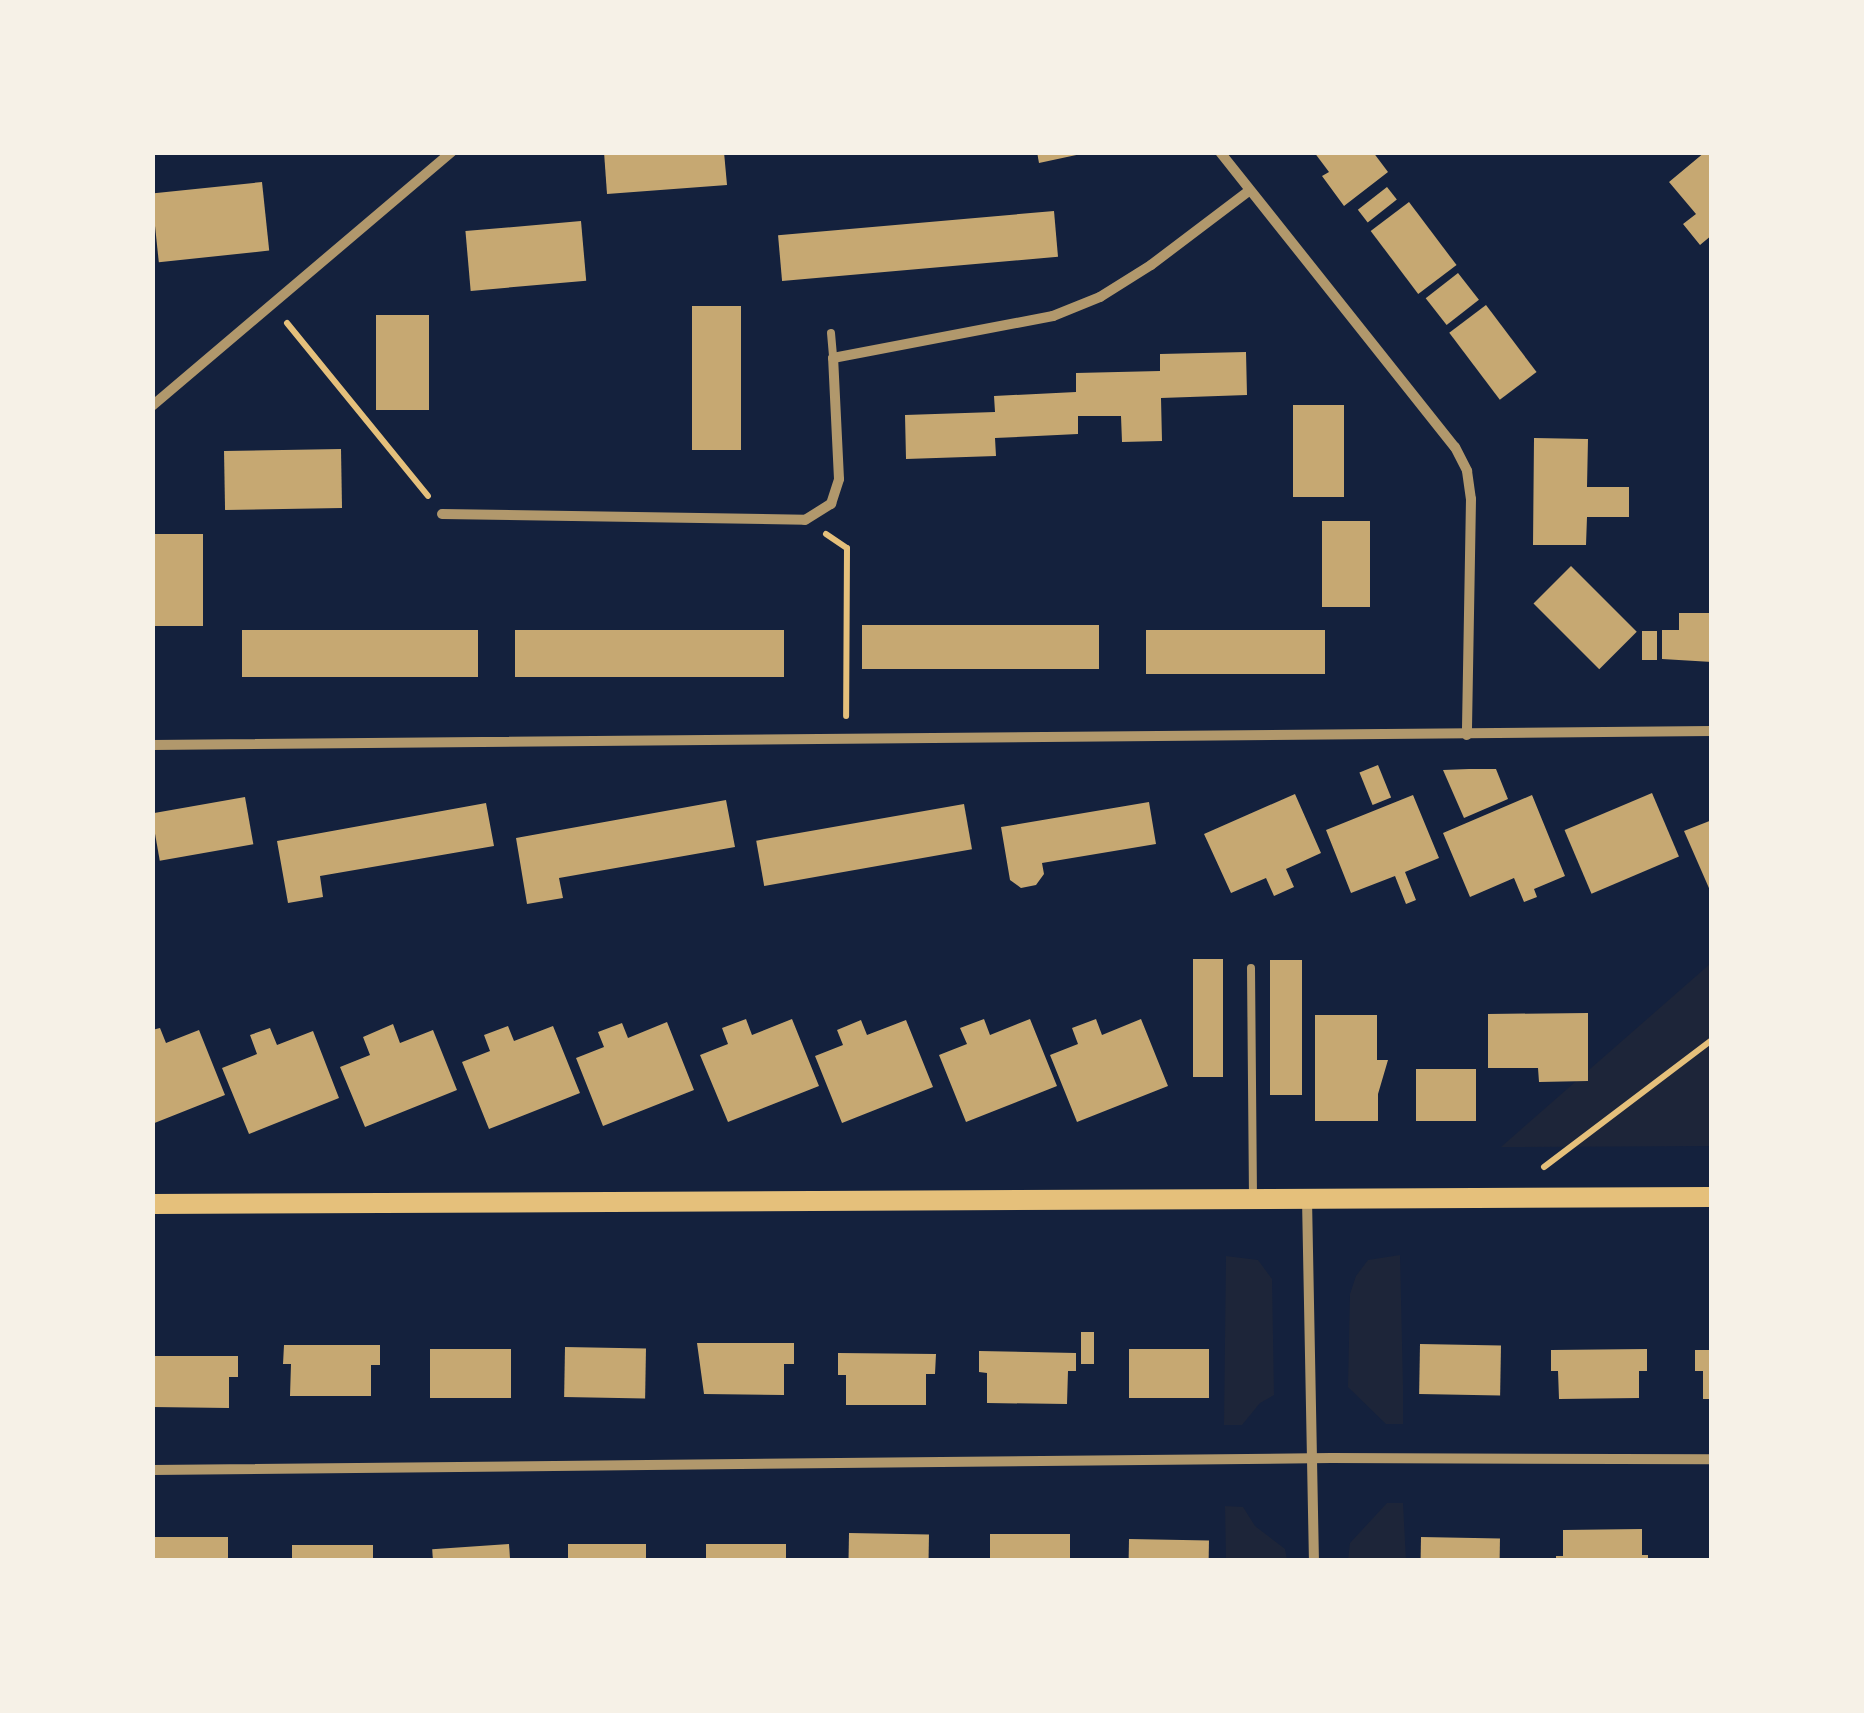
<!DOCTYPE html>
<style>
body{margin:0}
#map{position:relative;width:1864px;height:1713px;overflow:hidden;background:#14213d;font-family:"Public Sans",sans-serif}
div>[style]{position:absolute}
.green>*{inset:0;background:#1d2539}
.building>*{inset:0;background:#c6a872;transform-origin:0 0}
.path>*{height:6px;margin:-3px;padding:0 3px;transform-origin:3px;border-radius:3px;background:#e5c07b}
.service>*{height:8px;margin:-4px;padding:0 4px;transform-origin:4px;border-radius:4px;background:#b1986c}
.minor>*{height:10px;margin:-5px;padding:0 5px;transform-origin:5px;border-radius:5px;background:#b1986c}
.secondary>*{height:20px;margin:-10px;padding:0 10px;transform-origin:10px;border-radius:10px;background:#e5c07b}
span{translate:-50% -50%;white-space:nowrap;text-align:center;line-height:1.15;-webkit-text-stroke:10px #f6f1e7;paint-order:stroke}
.frame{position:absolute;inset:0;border:155px solid #f6f1e7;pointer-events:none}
</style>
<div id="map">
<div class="green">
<div style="clip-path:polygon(1711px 963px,1711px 1146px,1501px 1147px)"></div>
<div style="clip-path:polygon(1400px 1255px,1403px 1386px,1403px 1424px,1386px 1424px,1348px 1387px,1350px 1294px,1356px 1276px,1368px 1260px)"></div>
<div style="clip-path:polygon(1226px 1256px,1258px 1260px,1272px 1279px,1274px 1395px,1260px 1403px,1242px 1425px,1224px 1425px)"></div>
<div style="clip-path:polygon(1387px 1503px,1403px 1503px,1406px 1560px,1348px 1560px,1350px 1543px)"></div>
<div style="clip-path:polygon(1225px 1506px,1243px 1507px,1255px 1526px,1285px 1549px,1287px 1560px,1226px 1560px)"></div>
</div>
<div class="building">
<div style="clip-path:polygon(604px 152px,724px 152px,727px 185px,607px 194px)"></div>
<div style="clip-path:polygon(1037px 152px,1081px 152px,1081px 154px,1039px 163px)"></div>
<div style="clip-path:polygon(1314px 152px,1373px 152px,1388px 172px,1344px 206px,1322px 176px,1329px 172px)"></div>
<div style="clip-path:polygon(1705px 152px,1712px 152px,1712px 235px,1700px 245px,1683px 224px,1696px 214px,1669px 182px)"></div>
<div style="left:262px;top:182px;width:69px;height:111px;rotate:84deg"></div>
<div style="left:1387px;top:187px;width:16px;height:37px;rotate:52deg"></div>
<div style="left:1409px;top:202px;width:79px;height:48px;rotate:53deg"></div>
<div style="left:1054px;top:211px;width:46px;height:277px;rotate:85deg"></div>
<div style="left:581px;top:221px;width:60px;height:116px;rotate:85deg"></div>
<div style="left:1458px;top:273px;width:34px;height:41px;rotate:52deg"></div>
<div style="left:1486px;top:305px;width:84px;height:46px;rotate:53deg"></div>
<div style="left:692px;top:306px;width:49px;height:144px"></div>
<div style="left:376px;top:315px;width:53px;height:95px"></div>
<div style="clip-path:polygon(1246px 352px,1247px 395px,1161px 398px,1162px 441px,1122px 442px,1121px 416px,1078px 416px,1078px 434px,995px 438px,996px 456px,906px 459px,905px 415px,995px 412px,994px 396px,1076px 392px,1076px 373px,1160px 371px,1160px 354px)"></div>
<div style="left:1293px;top:405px;width:51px;height:92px"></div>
<div style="clip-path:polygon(1534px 438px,1588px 439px,1587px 487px,1629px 487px,1629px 517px,1587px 517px,1586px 545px,1533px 545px)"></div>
<div style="left:341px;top:449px;width:59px;height:117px;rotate:89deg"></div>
<div style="left:1322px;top:521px;width:48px;height:86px"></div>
<div style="left:152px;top:534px;width:51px;height:92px"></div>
<div style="left:1571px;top:566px;width:93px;height:53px;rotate:45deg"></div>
<div style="clip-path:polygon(1679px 613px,1712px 613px,1712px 662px,1662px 659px,1662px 630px,1679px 630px)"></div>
<div style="left:1099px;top:625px;width:44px;height:237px;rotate:90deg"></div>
<div style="left:478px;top:630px;width:47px;height:236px;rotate:90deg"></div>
<div style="left:784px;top:630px;width:47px;height:269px;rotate:90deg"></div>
<div style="left:1146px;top:630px;width:179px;height:44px"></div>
<div style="left:1642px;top:631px;width:15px;height:29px"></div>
<div style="left:1378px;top:765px;width:35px;height:20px;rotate:68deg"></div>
<div style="clip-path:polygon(1469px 769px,1496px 769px,1508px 799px,1464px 818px,1443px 770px)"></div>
<div style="left:1652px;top:793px;width:69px;height:95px;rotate:67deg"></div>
<div style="clip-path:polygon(1295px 794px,1321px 853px,1286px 869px,1294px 887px,1274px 896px,1266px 878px,1231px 893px,1204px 834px)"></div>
<div style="clip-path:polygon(1413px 795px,1439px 858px,1405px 872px,1416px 900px,1406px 904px,1395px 876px,1351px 893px,1326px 830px)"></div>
<div style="clip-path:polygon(1532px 795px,1565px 876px,1534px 889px,1537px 897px,1524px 902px,1514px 878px,1470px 897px,1443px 833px)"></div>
<div style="left:245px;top:797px;width:48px;height:95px;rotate:80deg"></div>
<div style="clip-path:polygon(726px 800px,735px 847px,559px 878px,563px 898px,527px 904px,516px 838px)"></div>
<div style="clip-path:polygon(1149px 802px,1156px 844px,1042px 863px,1044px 874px,1036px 885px,1021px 888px,1010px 880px,1001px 827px)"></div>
<div style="clip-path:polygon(486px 803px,494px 846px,320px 876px,323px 897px,288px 903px,277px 841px)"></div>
<div style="left:964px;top:804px;width:46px;height:211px;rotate:80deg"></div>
<div style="clip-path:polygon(1712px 820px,1712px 895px,1684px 831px)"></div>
<div style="left:1193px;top:959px;width:30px;height:118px"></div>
<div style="left:1270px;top:960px;width:32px;height:135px"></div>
<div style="clip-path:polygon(1588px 1013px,1588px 1081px,1539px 1082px,1538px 1068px,1488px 1068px,1488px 1014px)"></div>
<div style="clip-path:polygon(1315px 1015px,1377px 1015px,1377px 1060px,1388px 1060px,1378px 1094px,1378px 1121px,1315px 1121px)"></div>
<div style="clip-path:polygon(746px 1019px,752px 1035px,792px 1019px,819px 1086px,728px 1122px,700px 1055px,728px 1044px,722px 1028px)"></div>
<div style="clip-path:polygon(984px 1019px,990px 1035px,1030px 1019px,1057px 1086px,966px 1122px,939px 1055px,967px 1044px,960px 1028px)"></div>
<div style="clip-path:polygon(1096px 1019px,1102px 1035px,1141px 1019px,1168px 1086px,1077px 1122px,1050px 1055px,1078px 1044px,1072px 1028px)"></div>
<div style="clip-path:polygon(861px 1020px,867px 1035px,906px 1020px,933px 1087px,842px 1123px,815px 1056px,843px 1045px,837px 1030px)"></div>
<div style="clip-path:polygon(667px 1022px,694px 1090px,603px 1126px,576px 1058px,604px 1047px,598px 1032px,622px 1023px,628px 1038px)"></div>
<div style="clip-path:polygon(393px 1024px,400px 1043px,433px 1030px,457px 1090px,365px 1127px,340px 1067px,370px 1055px,363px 1037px)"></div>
<div style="clip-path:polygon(508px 1026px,514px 1041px,553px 1026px,580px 1093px,489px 1129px,462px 1062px,490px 1051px,484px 1035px)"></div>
<div style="clip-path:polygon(160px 1028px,166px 1043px,199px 1030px,225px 1095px,152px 1124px,152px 1030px)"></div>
<div style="clip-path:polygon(270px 1028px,277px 1045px,313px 1031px,339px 1098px,249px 1134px,222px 1068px,257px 1054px,250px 1035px)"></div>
<div style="left:1416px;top:1069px;width:60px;height:52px"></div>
<div style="left:1081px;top:1332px;width:13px;height:32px"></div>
<div style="clip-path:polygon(697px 1343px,794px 1343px,794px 1364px,784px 1364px,784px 1395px,704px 1394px)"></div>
<div style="left:1420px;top:1344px;width:81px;height:50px;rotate:1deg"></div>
<div style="clip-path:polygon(284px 1345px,380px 1345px,380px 1365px,371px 1365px,371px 1396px,290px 1396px,291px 1364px,283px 1364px)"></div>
<div style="left:565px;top:1347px;width:81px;height:50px;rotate:1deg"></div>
<div style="left:430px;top:1349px;width:81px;height:49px"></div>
<div style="left:1129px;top:1349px;width:80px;height:49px"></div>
<div style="clip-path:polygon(1647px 1349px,1647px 1371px,1639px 1371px,1639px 1398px,1559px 1399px,1558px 1371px,1551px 1371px,1551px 1350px)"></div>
<div style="clip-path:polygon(1695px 1350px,1712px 1350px,1712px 1399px,1703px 1399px,1703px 1371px,1695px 1371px)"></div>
<div style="clip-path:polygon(979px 1351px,1076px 1353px,1076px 1371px,1068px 1371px,1067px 1404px,987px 1403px,987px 1373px,979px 1372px)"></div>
<div style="clip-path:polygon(838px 1353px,936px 1354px,935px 1374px,926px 1374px,926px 1405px,846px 1405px,846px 1375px,838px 1375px)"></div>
<div style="clip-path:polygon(152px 1356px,238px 1356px,238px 1377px,229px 1377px,229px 1408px,152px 1407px)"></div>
<div style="clip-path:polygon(1642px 1529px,1642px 1555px,1648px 1555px,1648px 1560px,1556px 1560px,1556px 1556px,1563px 1556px,1563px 1530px)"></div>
<div style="left:849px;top:1533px;width:80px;height:27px;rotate:1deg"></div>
<div style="left:990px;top:1534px;width:80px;height:26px"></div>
<div style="left:152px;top:1537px;width:76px;height:23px"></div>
<div style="left:1421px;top:1537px;width:79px;height:23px;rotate:1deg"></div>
<div style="left:1129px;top:1539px;width:80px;height:21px;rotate:1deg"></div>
<div style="left:509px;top:1544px;width:16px;height:77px;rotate:86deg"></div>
<div style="left:568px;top:1544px;width:78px;height:16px"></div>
<div style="left:706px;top:1544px;width:80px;height:16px"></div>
<div style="left:373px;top:1545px;width:15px;height:81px;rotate:90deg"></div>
</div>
<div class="path">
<div style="left:287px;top:323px;width:223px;rotate:50.8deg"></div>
<div style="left:826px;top:534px;width:25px;rotate:34deg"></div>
<div style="left:847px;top:548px;width:168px;rotate:90.3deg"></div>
<div style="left:1544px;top:1167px;width:211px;rotate:-37.1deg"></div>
</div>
<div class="service">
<div style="left:831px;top:333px;width:25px;rotate:85deg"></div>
<div style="left:1251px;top:968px;width:228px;rotate:89.5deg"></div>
</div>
<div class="minor">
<div style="left:1220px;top:152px;width:377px;rotate:51.5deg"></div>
<div style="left:1455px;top:447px;width:27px;rotate:63deg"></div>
<div style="left:1467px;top:471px;width:28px;rotate:82deg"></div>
<div style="left:1471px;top:499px;width:236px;rotate:91deg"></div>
<div style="left:152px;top:406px;width:393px;rotate:-40.3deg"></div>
<div style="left:442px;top:514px;width:363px;rotate:0.9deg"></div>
<div style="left:805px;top:520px;width:31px;rotate:-32deg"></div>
<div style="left:831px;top:504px;width:26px;rotate:-72deg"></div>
<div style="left:839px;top:479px;width:121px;rotate:-92.8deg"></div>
<div style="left:833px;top:358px;width:224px;rotate:-10.8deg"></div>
<div style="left:1053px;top:316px;width:51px;rotate:-22deg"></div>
<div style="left:1100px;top:297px;width:60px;rotate:-32.1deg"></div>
<div style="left:1151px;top:265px;width:123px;rotate:-37.1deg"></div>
<div style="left:152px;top:745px;width:1560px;rotate:-0.51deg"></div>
<div style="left:1307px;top:1199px;width:361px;rotate:88.9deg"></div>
<div style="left:152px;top:1470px;width:1179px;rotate:-0.58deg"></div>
<div style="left:1331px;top:1458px;width:381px;rotate:0.2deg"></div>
</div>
<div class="secondary">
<div style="left:152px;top:1204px;width:1560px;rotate:-0.26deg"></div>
</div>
<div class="frame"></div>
</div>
